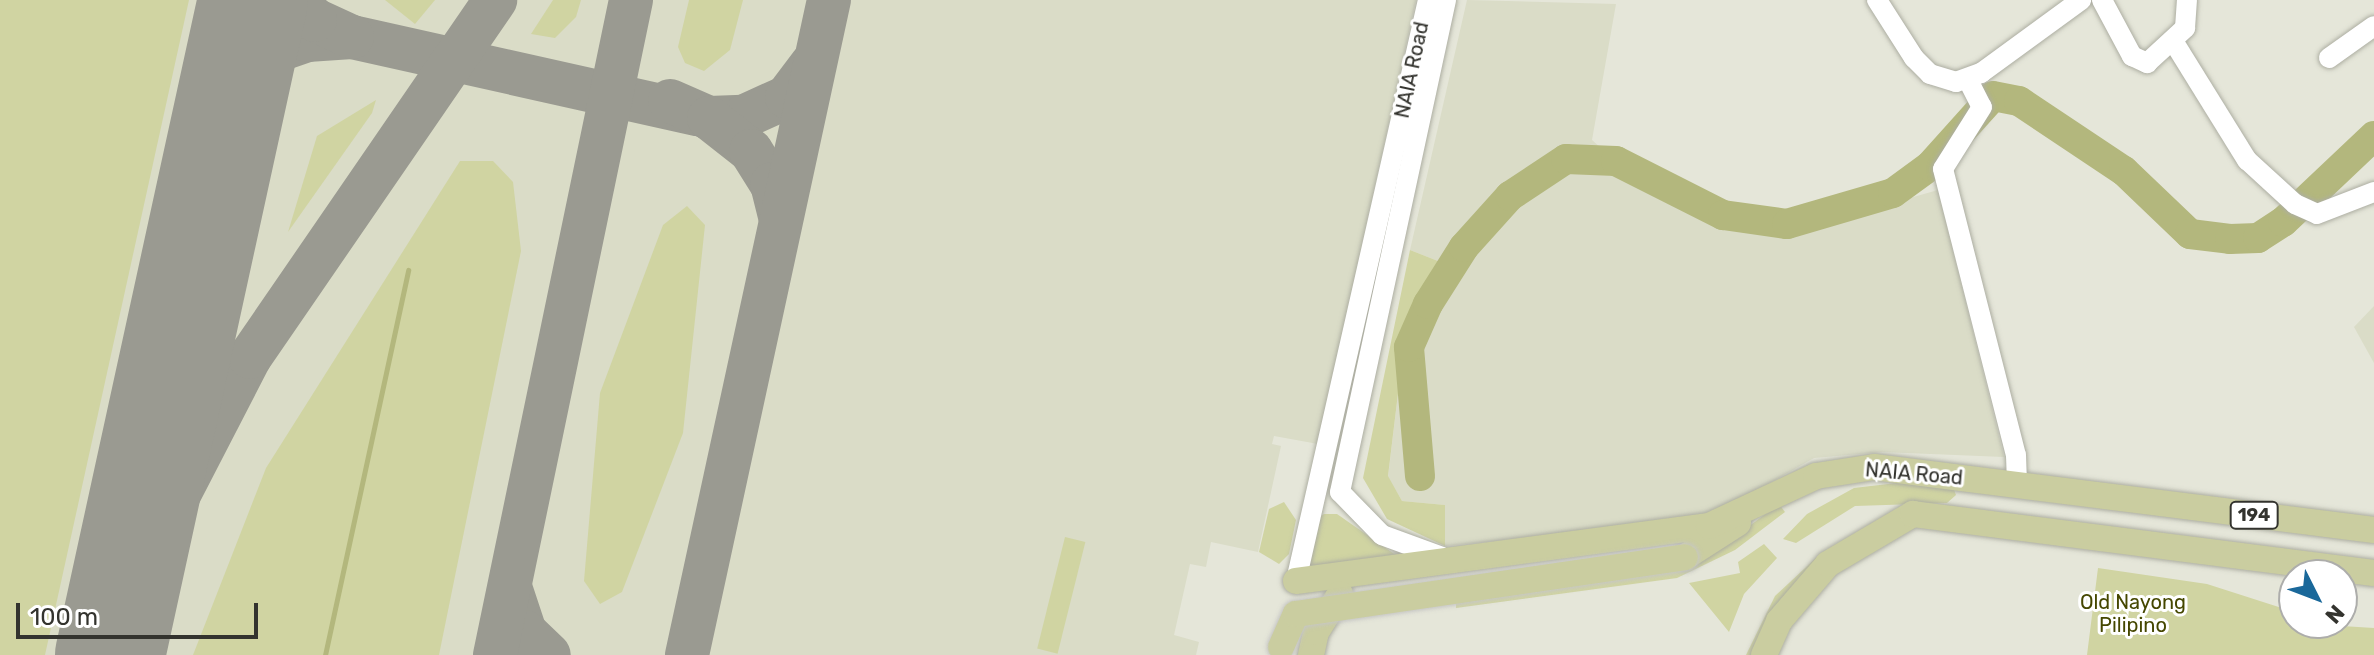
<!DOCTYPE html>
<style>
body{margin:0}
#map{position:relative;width:2374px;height:655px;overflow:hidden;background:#e5e6d9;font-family:Rubik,sans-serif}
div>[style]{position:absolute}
.built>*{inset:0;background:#dadcc7}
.green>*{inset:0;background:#d0d4a2;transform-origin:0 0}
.stream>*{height:5px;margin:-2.5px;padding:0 2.5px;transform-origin:2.5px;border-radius:2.5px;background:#b3b77d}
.river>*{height:30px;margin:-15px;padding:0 15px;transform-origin:15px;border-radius:15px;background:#b3b77d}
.taxiway>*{height:44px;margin:-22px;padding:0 22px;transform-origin:22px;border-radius:22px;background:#9a9a91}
.runway>*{height:110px;margin:-55px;padding:0 55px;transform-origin:55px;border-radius:55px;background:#9a9a91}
.roads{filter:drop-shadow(0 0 2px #adaea2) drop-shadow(0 0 2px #adaea2)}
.minor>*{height:20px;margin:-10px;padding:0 10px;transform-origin:10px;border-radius:10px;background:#fff}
.major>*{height:26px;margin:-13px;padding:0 13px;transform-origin:13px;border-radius:13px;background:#cacda0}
.bridges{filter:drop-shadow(0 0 2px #c6c6c4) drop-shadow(0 0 2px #c6c6c4)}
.major-bridge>*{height:26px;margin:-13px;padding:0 13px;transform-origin:13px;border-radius:13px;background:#cacda0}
span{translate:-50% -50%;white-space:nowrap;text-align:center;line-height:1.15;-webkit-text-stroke:6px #fff;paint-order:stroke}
.shield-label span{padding:2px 6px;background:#fff;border:2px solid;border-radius:6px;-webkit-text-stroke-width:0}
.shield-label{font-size:18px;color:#33332e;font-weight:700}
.street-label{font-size:20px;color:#33332e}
.park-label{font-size:20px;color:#454700}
.north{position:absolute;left:2278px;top:559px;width:80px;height:80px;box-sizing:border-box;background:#fff;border:2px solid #adadab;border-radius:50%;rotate:132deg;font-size:22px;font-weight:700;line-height:32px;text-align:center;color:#33332e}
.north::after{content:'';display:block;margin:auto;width:28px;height:36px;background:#1a689a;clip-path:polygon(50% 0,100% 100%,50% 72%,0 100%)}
.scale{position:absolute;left:16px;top:603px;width:242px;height:36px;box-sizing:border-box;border:4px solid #33332e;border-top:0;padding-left:10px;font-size:24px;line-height:28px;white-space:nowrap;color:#33332e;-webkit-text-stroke:6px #fff;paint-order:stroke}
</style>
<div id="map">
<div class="built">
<div style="clip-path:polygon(0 0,1416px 0,1318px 444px,1274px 436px,1272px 444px,1281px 446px,1258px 552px,1211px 542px,1206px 567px,1190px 564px,1174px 635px,1199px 642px,1196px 655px,0 655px)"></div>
<div style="clip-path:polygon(1467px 0,1616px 4px,1592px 140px,1613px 159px,1747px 226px,1783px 234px,1938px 190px,2004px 457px,1882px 452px,1814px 458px,1704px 520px,1445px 546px,1445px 505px,1402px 501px,1388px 477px,1404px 344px,1443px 263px,1410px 250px)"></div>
<div style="clip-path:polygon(2374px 306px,2374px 363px,2354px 327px)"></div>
</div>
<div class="green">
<div style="clip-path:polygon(0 0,189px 0,45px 655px,0 655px)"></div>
<div style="clip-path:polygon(385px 0,435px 0,415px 24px)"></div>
<div style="clip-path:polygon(553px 0,581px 0,576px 17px,555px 38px,531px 34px)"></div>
<div style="clip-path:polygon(689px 0,743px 0,730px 50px,704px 71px,685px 63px,678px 47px)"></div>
<div style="clip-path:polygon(376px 100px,372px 113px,288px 232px,317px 136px)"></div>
<div style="clip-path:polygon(460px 161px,493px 161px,513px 182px,521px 251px,439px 655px,193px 655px,266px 468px)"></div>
<div style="clip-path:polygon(687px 206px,705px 225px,683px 433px,622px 592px,600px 604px,584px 581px,600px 393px,663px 225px)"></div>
<div style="clip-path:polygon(1410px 250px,1443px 263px,1404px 344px,1388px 476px,1402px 501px,1445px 505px,1445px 546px,1387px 519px,1363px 478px)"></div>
<div style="clip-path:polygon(1914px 481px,1953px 487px,1956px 495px,1947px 503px,1855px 506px,1796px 543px,1783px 539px,1807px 514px,1854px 488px)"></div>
<div style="clip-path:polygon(1284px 502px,1296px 520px,1289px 554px,1279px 564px,1259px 552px,1269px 509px)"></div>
<div style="clip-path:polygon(1779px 504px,1785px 512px,1735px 550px,1677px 578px,1456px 608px,1456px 602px,1709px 556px)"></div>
<div style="clip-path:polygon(1324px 514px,1337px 514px,1400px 558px,1308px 576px,1316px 519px)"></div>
<div style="left:1065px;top:537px;width:21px;height:115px;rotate:14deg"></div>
<div style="clip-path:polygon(1764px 544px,1777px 558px,1744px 594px,1729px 632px,1689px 583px,1740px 573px,1738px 562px)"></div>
<div style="clip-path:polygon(1819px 555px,1756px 655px,1746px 655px,1775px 596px)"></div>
<div style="clip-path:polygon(2098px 568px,2207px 584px,2294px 612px,2294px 623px,2374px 628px,2374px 655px,2087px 655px)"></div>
</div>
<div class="stream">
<div style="left:325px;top:655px;width:394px;rotate:-77.8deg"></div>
</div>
<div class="river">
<div style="left:1420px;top:476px;width:129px;rotate:-94.9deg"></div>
<div style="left:1409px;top:347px;width:47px;rotate:-66.2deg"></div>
<div style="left:1428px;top:304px;width:67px;rotate:-57.7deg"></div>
<div style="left:1464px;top:247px;width:69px;rotate:-48deg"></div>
<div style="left:1510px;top:196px;width:67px;rotate:-33.5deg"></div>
<div style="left:1566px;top:159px;width:50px;rotate:2.3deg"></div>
<div style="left:1616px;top:161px;width:120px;rotate:26.8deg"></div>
<div style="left:1723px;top:215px;width:65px;rotate:8deg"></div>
<div style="left:1787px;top:224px;width:110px;rotate:-16.3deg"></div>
<div style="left:1893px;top:193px;width:46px;rotate:-36.1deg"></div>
<div style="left:1930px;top:166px;width:94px;rotate:-48deg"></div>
<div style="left:1993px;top:96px;width:26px;rotate:11deg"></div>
<div style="left:2019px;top:101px;width:126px;rotate:33.7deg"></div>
<div style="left:2124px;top:171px;width:91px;rotate:43.7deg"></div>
<div style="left:2190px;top:234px;width:40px;rotate:7.1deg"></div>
<div style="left:2230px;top:239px;width:28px;rotate:-2deg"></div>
<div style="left:2258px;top:238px;width:30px;rotate:-33deg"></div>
<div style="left:2283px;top:222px;width:125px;rotate:-43.4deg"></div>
</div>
<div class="taxiway">
<div style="left:352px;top:37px;width:353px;rotate:12.6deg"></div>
<div style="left:670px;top:101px;width:43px;rotate:23.6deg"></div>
<div style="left:709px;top:118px;width:34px;rotate:-2deg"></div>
<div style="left:743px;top:117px;width:48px;rotate:-24.4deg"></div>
<div style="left:787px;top:97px;width:41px;rotate:-52.9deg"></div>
<div style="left:228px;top:110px;width:71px;rotate:-53.6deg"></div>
<div style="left:270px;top:53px;width:39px;rotate:-19deg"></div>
<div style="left:307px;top:40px;width:45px;rotate:-3.8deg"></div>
<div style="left:352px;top:37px;width:41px;rotate:-155.3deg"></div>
<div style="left:315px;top:20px;width:29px;rotate:-136deg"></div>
<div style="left:709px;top:118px;width:53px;rotate:38.2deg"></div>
<div style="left:751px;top:151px;width:39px;rotate:58deg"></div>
<div style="left:772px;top:184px;width:36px;rotate:76deg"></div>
<div style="left:510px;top:587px;width:47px;rotate:71.6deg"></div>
<div style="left:525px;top:632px;width:33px;rotate:44deg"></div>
<div style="left:116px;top:655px;width:160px;rotate:-69.1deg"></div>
<div style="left:173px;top:506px;width:168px;rotate:-62.7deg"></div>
<div style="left:250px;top:357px;width:433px;rotate:-55.5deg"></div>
<div style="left:495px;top:655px;width:669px;rotate:-78.27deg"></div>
<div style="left:687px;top:655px;width:670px;rotate:-77.77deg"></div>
</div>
<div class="runway">
<div style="left:110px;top:655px;width:670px;rotate:-77.68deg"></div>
</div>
<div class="roads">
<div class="minor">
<div style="left:1877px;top:0;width:69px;rotate:57.5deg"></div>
<div style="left:1914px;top:58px;width:23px;rotate:45deg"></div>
<div style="left:1930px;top:74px;width:27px;rotate:17deg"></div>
<div style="left:1956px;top:82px;width:27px;rotate:-20deg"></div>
<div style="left:1981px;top:73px;width:124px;rotate:-36.1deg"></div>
<div style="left:2102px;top:0;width:64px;rotate:61.8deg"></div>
<div style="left:2132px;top:56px;width:17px;rotate:25deg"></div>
<div style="left:2147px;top:63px;width:52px;rotate:-42.6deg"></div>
<div style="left:2185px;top:28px;width:28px;rotate:-86deg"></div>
<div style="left:2175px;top:44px;width:137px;rotate:58.2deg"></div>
<div style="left:2247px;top:160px;width:65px;rotate:42.5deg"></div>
<div style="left:2295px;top:204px;width:24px;rotate:24deg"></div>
<div style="left:2317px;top:214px;width:61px;rotate:-21.1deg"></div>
<div style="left:2329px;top:58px;width:55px;rotate:-35.4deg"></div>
<div style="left:1968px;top:80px;width:30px;rotate:63deg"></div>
<div style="left:1982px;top:107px;width:73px;rotate:122.2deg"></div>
<div style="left:1943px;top:169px;width:295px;rotate:75.7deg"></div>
<div style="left:2016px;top:455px;width:31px;rotate:88deg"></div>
<div style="left:1442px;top:557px;width:64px;rotate:-159.9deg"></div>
<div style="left:1382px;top:535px;width:60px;rotate:-134.3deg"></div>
<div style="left:1340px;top:492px;width:503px;rotate:-77.84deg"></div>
<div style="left:1296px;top:581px;width:596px;rotate:-77.2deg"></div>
</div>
<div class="major">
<div style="left:1685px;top:557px;width:63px;rotate:-32.7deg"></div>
<div style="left:1296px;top:581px;width:417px;rotate:-7.6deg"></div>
<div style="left:1709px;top:526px;width:118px;rotate:-25deg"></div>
<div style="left:1816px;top:476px;width:59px;rotate:-8.8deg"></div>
<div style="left:1874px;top:467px;width:504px;rotate:7.18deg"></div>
<div style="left:1311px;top:655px;width:24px;rotate:-78deg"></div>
<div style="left:1316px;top:632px;width:45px;rotate:-57.7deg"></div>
<div style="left:1764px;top:655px;width:37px;rotate:-66deg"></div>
<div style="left:1779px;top:621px;width:75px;rotate:-49.3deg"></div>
<div style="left:1828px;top:564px;width:99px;rotate:-30.5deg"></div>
<div style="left:1913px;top:514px;width:465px;rotate:7.3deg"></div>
</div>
</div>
<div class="bridges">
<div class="major-bridge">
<div style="left:1281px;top:647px;width:36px;rotate:-66deg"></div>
<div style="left:1296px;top:614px;width:393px;rotate:-8.3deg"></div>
</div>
</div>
<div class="shield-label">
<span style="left:2254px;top:515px">194</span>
</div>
<div class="street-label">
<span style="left:1412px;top:70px;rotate:-78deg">NAIA Road</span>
<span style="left:1914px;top:474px;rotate:5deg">NAIA Road</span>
</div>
<div class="park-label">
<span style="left:2133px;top:614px">Old Nayong<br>Pilipino</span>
</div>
<div class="north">N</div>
<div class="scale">100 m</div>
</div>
